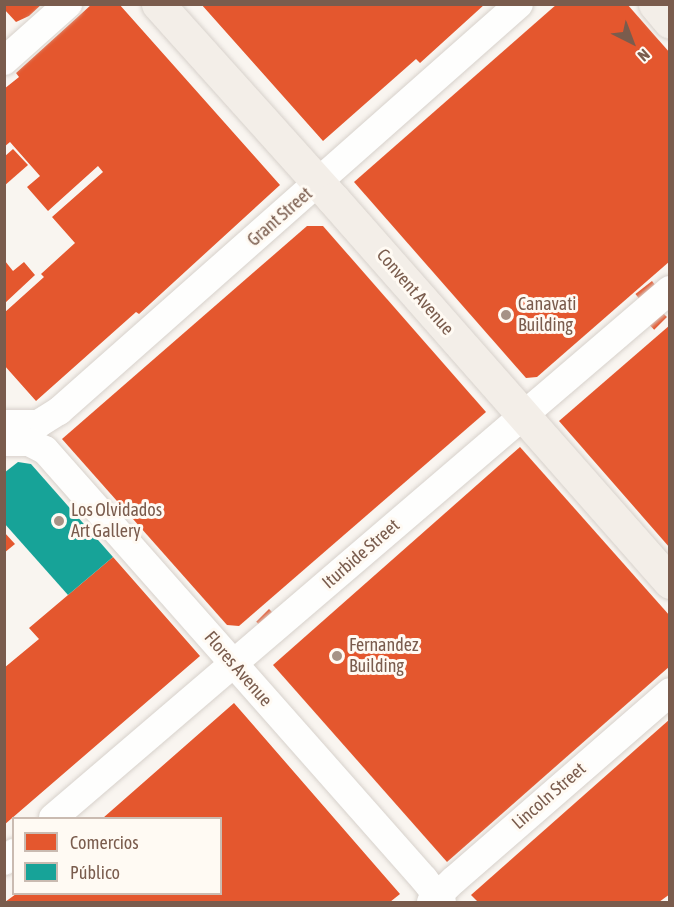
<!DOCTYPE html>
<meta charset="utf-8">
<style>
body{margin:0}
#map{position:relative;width:674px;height:907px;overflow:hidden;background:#f9f5f0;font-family:"Asap Condensed",sans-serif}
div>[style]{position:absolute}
.shops>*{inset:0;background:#e4572e;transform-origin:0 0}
.public>*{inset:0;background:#17a398}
.roads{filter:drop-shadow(0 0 2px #d7d1cb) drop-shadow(0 0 2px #d7d1cb)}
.minor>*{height:28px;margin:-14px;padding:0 14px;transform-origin:14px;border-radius:14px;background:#fefefd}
.major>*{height:33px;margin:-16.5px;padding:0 16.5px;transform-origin:16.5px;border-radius:16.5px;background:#f3eee8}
.dots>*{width:16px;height:16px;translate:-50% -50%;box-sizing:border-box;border:3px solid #fffaf3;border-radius:50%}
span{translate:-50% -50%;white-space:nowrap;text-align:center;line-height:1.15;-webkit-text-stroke:6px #fffaf3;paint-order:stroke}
.street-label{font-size:18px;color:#7a5c4d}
.poi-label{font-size:18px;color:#7a5c4d}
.left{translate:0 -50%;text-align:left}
.frame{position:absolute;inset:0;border:6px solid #7a5c4d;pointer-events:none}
.legend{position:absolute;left:12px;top:817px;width:210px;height:78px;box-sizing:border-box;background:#fffaf3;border:2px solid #cabbb1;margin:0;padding:8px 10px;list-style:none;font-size:18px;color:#7a5c4d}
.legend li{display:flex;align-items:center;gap:12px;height:30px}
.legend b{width:30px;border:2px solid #cabbb1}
.north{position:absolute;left:602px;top:12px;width:60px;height:60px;-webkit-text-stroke:4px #fffaf3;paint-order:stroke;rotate:138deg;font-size:16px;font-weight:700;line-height:24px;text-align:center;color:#7a5c4d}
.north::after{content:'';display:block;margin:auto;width:21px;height:27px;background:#7a5c4d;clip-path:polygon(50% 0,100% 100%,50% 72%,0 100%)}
</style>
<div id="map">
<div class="shops">
<div style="clip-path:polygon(4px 4px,42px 4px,29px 16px,16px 22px,4px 9px)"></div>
<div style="clip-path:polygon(92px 4px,119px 4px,280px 185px,139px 314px,136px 312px,36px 401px,4px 365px,4px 313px,44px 277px,41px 274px,75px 243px,52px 217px,103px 172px,98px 166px,48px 211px,27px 187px,40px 176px,10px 142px,4px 147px,4px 89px,19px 77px,16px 73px)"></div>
<div style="clip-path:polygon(201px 4px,485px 4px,420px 63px,416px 59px,323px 141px)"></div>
<div style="clip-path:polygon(557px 4px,627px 4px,670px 53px,670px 261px,537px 377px,526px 378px,354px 182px)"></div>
<div style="clip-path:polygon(13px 149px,28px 165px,4px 186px,4px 157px)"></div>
<div style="clip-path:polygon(307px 226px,323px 226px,486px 412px,239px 626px,227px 625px,62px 439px)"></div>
<div style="clip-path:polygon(5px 261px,13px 271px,24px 262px,35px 275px,5px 303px)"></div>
<div style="left:652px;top:281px;width:11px;height:21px;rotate:52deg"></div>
<div style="left:662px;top:312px;width:7px;height:18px;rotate:45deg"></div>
<div style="clip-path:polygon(670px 325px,670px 548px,559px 421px)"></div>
<div style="clip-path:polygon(520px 447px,670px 616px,670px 666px,447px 862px,273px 665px)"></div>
<div style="clip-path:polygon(4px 532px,15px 544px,4px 553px)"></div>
<div style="clip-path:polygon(113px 557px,200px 656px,4px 825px,4px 668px,39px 639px,29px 628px)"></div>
<div style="left:269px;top:609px;width:7px;height:18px;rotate:45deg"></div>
<div style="clip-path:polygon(234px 703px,400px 894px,390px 902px,5px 902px,16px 894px,220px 894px,220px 818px,103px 818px)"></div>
<div style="clip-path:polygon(670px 719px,670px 894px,659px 902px,478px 902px,471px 895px)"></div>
</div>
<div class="public">
<div style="clip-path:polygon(18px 462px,31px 464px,113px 557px,68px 595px,4px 523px,4px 473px)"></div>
</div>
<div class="roads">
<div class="minor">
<div style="left:4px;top:61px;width:86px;rotate:-41.7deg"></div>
<div style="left:4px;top:424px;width:34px"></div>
<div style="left:38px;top:424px;width:25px;rotate:-32deg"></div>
<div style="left:59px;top:411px;width:614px;rotate:-41.5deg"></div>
<div style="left:4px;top:442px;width:25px"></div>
<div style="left:29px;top:442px;width:18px;rotate:27deg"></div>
<div style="left:45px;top:450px;width:572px;rotate:48.54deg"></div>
<div style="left:424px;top:879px;width:29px;rotate:52deg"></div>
<div style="left:53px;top:818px;width:812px;rotate:-40.56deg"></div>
<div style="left:4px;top:861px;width:13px;rotate:-39deg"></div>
<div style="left:431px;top:902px;width:32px;rotate:-44deg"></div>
<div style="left:454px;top:880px;width:286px;rotate:-41deg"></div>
</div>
<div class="major">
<div style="left:158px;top:4px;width:262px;rotate:48.1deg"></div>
<div style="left:333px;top:199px;width:510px;rotate:48.66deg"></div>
<div style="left:655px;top:4px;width:23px;rotate:50deg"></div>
</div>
</div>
<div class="dots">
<div style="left:506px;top:315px;background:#a69286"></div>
<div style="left:59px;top:521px;background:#a69286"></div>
<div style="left:337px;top:656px;background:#a69286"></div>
</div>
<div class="street-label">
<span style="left:280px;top:217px;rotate:-41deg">Grant Street</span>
<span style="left:415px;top:292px;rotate:49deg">Convent Avenue</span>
<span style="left:361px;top:554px;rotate:-41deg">Iturbide Street</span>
<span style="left:238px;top:669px;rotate:49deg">Flores Avenue</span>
<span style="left:549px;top:796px;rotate:-41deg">Lincoln Street</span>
</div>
<div class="poi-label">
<span class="left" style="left:518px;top:315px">Canavati<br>Building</span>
<span class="left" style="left:71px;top:521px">Los Olvidados<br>Art Gallery</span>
<span class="left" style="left:349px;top:656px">Fernandez<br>Building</span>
</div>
<div class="frame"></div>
<ul class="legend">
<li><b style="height:16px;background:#e4572e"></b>Comercios</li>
<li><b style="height:16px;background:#17a398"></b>Público</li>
</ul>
<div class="north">N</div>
</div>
